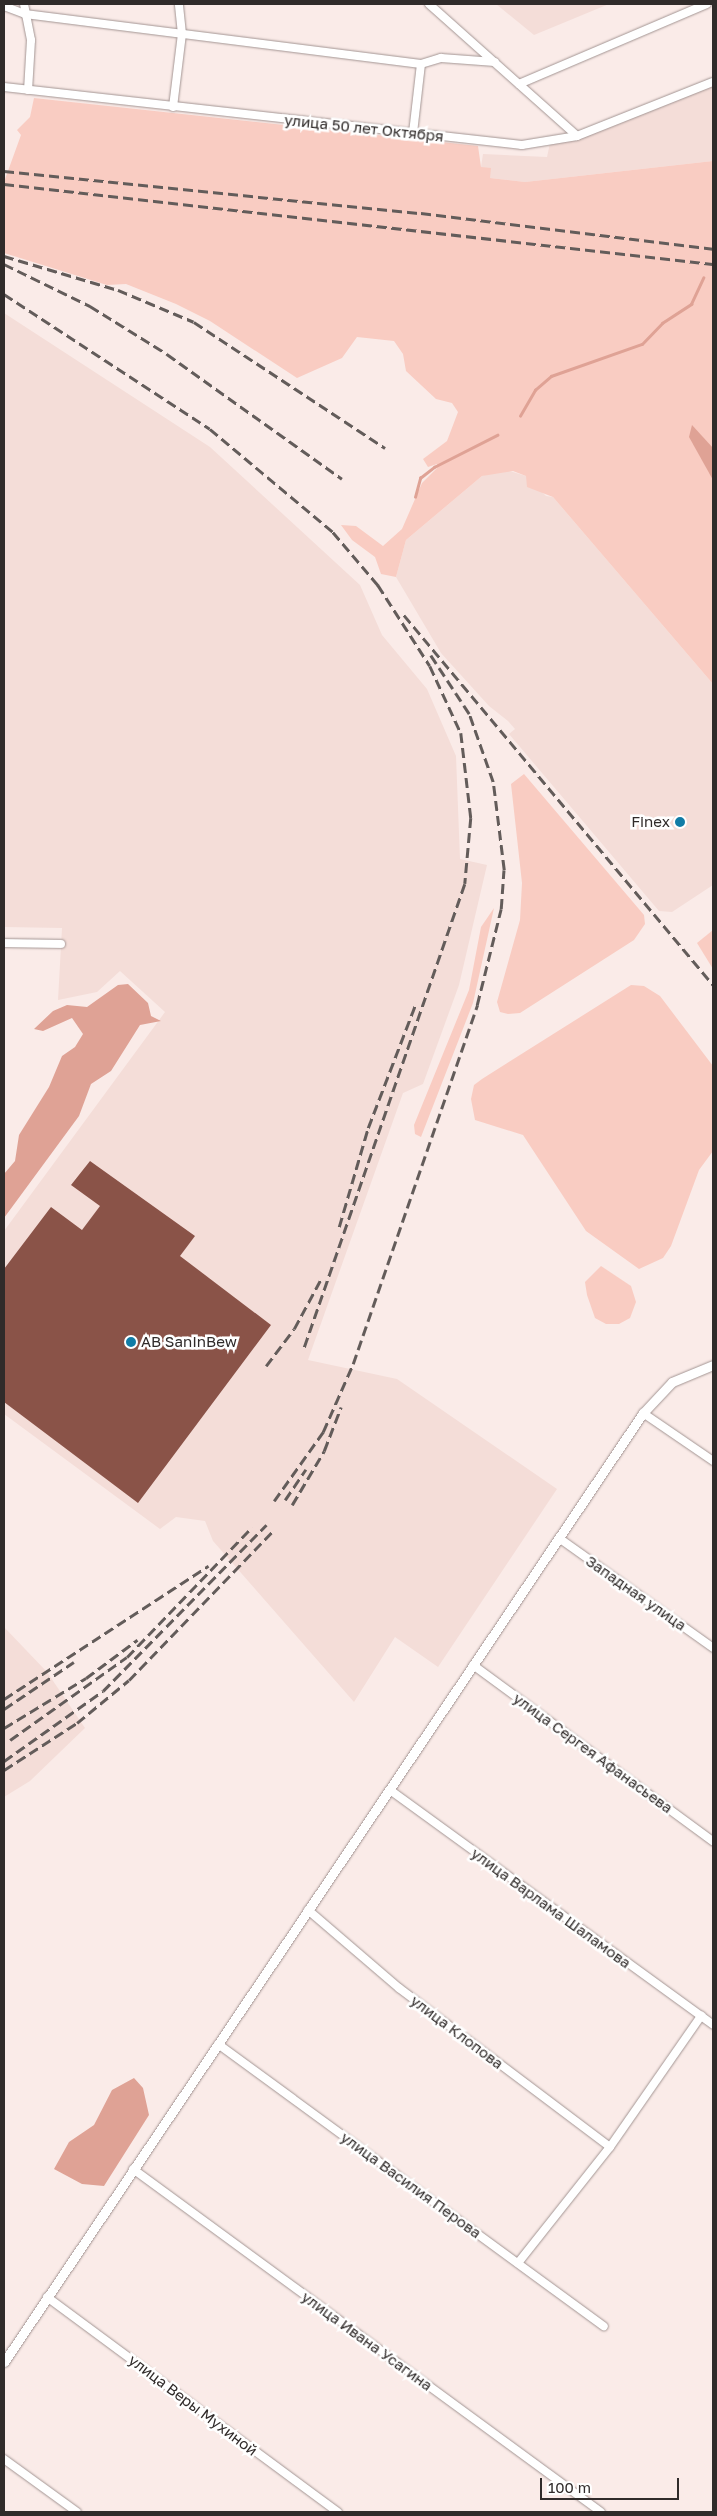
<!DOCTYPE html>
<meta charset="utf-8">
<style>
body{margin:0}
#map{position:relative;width:717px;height:2516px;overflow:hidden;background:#faebe8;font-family:"Golos Text",sans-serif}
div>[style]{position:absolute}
.built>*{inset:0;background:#f4ddd8}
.green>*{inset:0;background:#f9ccc2}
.water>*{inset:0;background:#dfa295}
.stream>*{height:2.5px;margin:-1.25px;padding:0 1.25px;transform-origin:1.25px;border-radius:1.25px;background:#dfa295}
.building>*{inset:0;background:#8a5348}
.roads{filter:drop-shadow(0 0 1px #a39593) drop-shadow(0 0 1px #a39593)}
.minor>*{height:8px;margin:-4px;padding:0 4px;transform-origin:4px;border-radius:4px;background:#fff}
.tertiary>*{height:9px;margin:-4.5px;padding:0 4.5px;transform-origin:4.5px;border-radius:4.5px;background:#fff}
.rail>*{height:2.5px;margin-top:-1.25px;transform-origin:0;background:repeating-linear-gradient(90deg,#635c5a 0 10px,transparent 0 15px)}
.dots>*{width:14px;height:14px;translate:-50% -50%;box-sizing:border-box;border:2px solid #fff;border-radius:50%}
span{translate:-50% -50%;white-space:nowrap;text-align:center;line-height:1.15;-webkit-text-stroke:5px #fff;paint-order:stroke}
.street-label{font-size:15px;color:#302b2a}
.poi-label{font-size:15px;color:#302b2a}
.right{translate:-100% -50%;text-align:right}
.left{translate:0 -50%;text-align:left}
.frame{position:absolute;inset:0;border:5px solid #302b2a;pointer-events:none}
.scale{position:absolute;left:540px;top:2478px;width:139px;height:22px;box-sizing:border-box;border:2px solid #302b2a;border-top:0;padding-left:6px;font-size:15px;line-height:18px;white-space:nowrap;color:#302b2a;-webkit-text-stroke:4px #fff;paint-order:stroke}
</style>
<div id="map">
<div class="built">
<div style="clip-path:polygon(496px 4px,609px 4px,534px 35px)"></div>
<div style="clip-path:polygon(713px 82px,713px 161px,525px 182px,490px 178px,481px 167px,483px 154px,547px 157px,550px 143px)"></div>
<div style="clip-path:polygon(4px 313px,210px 447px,360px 585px,382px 635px,427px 689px,456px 756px,460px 859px,487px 865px,459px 985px,423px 1084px,403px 1093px,308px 1360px,397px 1379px,557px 1489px,438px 1667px,395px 1637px,354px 1702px,213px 1541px,205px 1521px,176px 1517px,160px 1529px,4px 1414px,4px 1231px,165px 1012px,120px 971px,97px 992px,58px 1000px,62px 928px,4px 927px)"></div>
<div style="clip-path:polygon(503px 469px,526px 476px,546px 496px,553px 497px,713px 684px,713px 885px,672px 912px,659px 911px,509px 734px,515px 729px,508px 721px,489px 706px,441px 653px,396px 577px,406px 540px,482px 476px)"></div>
<div style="clip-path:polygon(4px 1627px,47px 1672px,85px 1728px,30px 1781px,4px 1797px)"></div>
</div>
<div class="green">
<div style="clip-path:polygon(34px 98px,478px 146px,481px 167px,491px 168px,490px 178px,525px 182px,713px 161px,713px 684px,553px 497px,527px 487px,526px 476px,513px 471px,482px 476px,406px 540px,396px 577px,381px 574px,375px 557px,352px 540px,341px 525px,356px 526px,383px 546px,402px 529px,422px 483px,437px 468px,437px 464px,428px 467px,423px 459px,447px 441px,458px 412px,452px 403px,436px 399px,406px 371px,403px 354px,394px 341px,357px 337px,342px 358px,297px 378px,210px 321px,176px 304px,126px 284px,107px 285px,4px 253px,4px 182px,21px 135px,17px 130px,30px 117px)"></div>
<div style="clip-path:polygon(524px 774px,644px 915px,645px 924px,634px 940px,520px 1013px,508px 1014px,500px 1012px,497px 1002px,520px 920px,522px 883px,511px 784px)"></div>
<div style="clip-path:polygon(494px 908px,473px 1003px,421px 1137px,415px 1134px,414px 1125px,469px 990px,481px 927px)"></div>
<div style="clip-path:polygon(713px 930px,713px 969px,697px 943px)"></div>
<div style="clip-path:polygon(631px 985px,644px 986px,660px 996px,713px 1066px,713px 1151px,699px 1170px,671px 1246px,663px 1258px,639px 1269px,586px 1231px,523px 1135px,475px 1120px,471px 1099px,474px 1085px,482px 1079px)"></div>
<div style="clip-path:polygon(601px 1266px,631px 1286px,636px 1302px,630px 1318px,619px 1324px,606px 1324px,595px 1318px,587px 1295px,585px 1282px)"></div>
</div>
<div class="water">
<div style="clip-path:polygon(692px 425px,713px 448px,713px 480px,689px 437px)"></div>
<div style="clip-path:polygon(128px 984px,148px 1003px,151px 1016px,161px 1021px,140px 1025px,111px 1071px,91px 1084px,79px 1116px,4px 1218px,4px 1174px,15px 1161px,19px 1135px,49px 1087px,62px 1056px,75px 1047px,83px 1034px,72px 1018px,43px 1031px,34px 1029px,53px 1011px,67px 1005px,87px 1007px,118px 985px)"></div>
<div style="clip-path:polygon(134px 2078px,143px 2088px,149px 2115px,104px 2186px,82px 2184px,54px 2169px,69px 2142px,94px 2125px,112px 2090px)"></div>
</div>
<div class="stream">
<div style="left:520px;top:416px;width:30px;rotate:-60deg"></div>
<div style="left:535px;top:390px;width:21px;rotate:-41deg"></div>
<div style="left:551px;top:376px;width:96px;rotate:-19.4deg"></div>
<div style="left:642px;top:344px;width:29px;rotate:-46deg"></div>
<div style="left:662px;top:323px;width:35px;rotate:-33deg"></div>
<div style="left:691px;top:304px;width:29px;rotate:-65deg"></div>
<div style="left:415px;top:497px;width:20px;rotate:-75deg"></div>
<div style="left:420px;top:478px;width:18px;rotate:-38deg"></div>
<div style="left:434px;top:467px;width:71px;rotate:-26.9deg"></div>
</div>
<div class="building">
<div style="clip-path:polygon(90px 1161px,195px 1236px,180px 1256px,271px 1325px,138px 1503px,4px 1402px,4px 1269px,51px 1207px,82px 1230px,100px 1206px,71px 1185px)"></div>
</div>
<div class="roads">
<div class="minor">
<div style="left:24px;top:4px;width:37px;rotate:79deg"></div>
<div style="left:31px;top:40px;width:50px;rotate:93.4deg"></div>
<div style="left:429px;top:4px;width:198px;rotate:41.7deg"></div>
<div style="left:4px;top:6px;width:22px;rotate:21deg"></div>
<div style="left:25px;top:14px;width:399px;rotate:7.2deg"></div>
<div style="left:421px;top:64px;width:21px;rotate:-17deg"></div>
<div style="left:441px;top:58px;width:54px;rotate:4.2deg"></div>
<div style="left:519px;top:84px;width:204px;rotate:-23.1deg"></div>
<div style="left:4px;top:87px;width:521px;rotate:6.39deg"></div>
<div style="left:522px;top:145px;width:56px;rotate:-9.3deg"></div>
<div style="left:577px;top:136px;width:146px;rotate:-21.7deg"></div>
<div style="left:173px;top:107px;width:74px;rotate:-83deg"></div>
<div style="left:182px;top:34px;width:30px;rotate:-96deg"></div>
<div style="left:413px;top:133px;width:69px;rotate:-83.4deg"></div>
<div style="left:4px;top:943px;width:57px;rotate:1deg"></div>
<div style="left:643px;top:1413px;width:85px;rotate:34.4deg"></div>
<div style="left:559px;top:1538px;width:189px;rotate:35.5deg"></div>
<div style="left:473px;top:1665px;width:298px;rotate:36.3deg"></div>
<div style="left:390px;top:1790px;width:399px;rotate:36deg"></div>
<div style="left:308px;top:1910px;width:120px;rotate:40.6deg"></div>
<div style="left:399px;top:1988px;width:264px;rotate:37deg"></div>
<div style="left:218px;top:2044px;width:478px;rotate:36.2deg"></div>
<div style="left:133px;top:2169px;width:580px;rotate:36.24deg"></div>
<div style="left:518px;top:2263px;width:148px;rotate:-51.6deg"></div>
<div style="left:610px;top:2147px;width:160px;rotate:-55.2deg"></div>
<div style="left:47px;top:2297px;width:362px;rotate:36.5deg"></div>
<div style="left:4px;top:2459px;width:90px;rotate:36deg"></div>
</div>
<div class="tertiary">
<div style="left:4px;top:2362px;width:1144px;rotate:-56.05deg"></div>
<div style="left:643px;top:1413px;width:42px;rotate:-46.9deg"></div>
<div style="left:672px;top:1382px;width:44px;rotate:-22.5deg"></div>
</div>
</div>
<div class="rail">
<div style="left:4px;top:171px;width:419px;rotate:5.8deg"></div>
<div style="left:421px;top:213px;width:294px;rotate:7deg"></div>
<div style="left:4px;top:184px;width:713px;rotate:6.44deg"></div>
<div style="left:4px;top:256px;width:119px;rotate:16.6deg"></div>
<div style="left:118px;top:290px;width:82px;rotate:22.8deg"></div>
<div style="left:194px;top:322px;width:229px;rotate:33.4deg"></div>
<div style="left:4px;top:264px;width:96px;rotate:26deg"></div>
<div style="left:90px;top:306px;width:91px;rotate:31.9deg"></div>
<div style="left:167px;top:354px;width:215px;rotate:35.5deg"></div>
<div style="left:4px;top:294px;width:246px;rotate:33.2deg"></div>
<div style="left:210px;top:429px;width:160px;rotate:39.9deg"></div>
<div style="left:333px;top:532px;width:70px;rotate:49.7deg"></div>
<div style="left:378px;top:585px;width:96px;rotate:57.3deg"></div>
<div style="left:430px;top:666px;width:74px;rotate:65.2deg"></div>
<div style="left:461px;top:733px;width:86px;rotate:83.3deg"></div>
<div style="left:471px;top:818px;width:66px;rotate:95.2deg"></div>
<div style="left:465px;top:884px;width:492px;rotate:109.1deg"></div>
<div style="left:404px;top:615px;width:482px;rotate:50.1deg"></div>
<div style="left:339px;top:1227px;width:103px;rotate:-73.7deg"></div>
<div style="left:368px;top:1128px;width:134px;rotate:-69deg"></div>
<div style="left:266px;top:1366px;width:46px;rotate:-52.9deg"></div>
<div style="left:294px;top:1329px;width:59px;rotate:-61.7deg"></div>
<div style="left:285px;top:1500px;width:37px;rotate:-56deg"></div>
<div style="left:274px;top:1501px;width:85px;rotate:-54.6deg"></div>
<div style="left:323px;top:1432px;width:74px;rotate:-66.2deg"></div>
<div style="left:353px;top:1364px;width:380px;rotate:-70.9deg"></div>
<div style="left:477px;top:1005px;width:99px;rotate:-76deg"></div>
<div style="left:501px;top:909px;width:39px;rotate:-86deg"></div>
<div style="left:504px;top:870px;width:89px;rotate:-97.1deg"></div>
<div style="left:493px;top:782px;width:72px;rotate:-109.4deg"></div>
<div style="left:469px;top:714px;width:73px;rotate:-123.3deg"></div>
<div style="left:292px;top:1505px;width:63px;rotate:-59.3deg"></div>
<div style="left:324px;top:1451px;width:47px;rotate:-68.9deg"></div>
<div style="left:4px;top:1699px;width:244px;rotate:-33.1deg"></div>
<div style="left:4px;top:1709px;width:84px;rotate:-33.9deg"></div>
<div style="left:4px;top:1728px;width:96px;rotate:-31.4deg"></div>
<div style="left:86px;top:1678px;width:64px;rotate:-36.7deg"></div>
<div style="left:10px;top:1740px;width:143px;rotate:-35.4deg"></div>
<div style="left:127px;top:1657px;width:180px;rotate:-46.1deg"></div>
<div style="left:4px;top:1761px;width:121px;rotate:-35.3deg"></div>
<div style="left:103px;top:1691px;width:233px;rotate:-45.5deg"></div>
<div style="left:4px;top:1770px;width:87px;rotate:-32.8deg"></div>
<div style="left:77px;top:1723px;width:67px;rotate:-39.6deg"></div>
<div style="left:129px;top:1680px;width:206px;rotate:-46deg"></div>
</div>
<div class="dots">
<div style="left:680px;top:822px;background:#117ca6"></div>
<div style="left:131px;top:1342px;background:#117ca6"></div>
</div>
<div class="street-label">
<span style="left:364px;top:128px;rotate:6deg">улица 50 лет Октября</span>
<span style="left:636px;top:1593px;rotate:35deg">Западная улица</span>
<span style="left:593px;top:1753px;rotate:36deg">улица Сергея Афанасьева</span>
<span style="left:551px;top:1908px;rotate:36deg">улица Варлама Шаламова</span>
<span style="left:457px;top:2032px;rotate:37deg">улица Клопова</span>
<span style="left:411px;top:2185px;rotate:36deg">улица Василия Перова</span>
<span style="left:367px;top:2341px;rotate:36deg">улица Ивана Усагина</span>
<span style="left:193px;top:2405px;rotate:37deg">улица Веры Мухиной</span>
</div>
<div class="poi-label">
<span class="right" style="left:670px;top:822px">Finex</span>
<span class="left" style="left:141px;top:1342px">AB SanInBew</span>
</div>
<div class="frame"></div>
<div class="scale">100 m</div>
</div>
